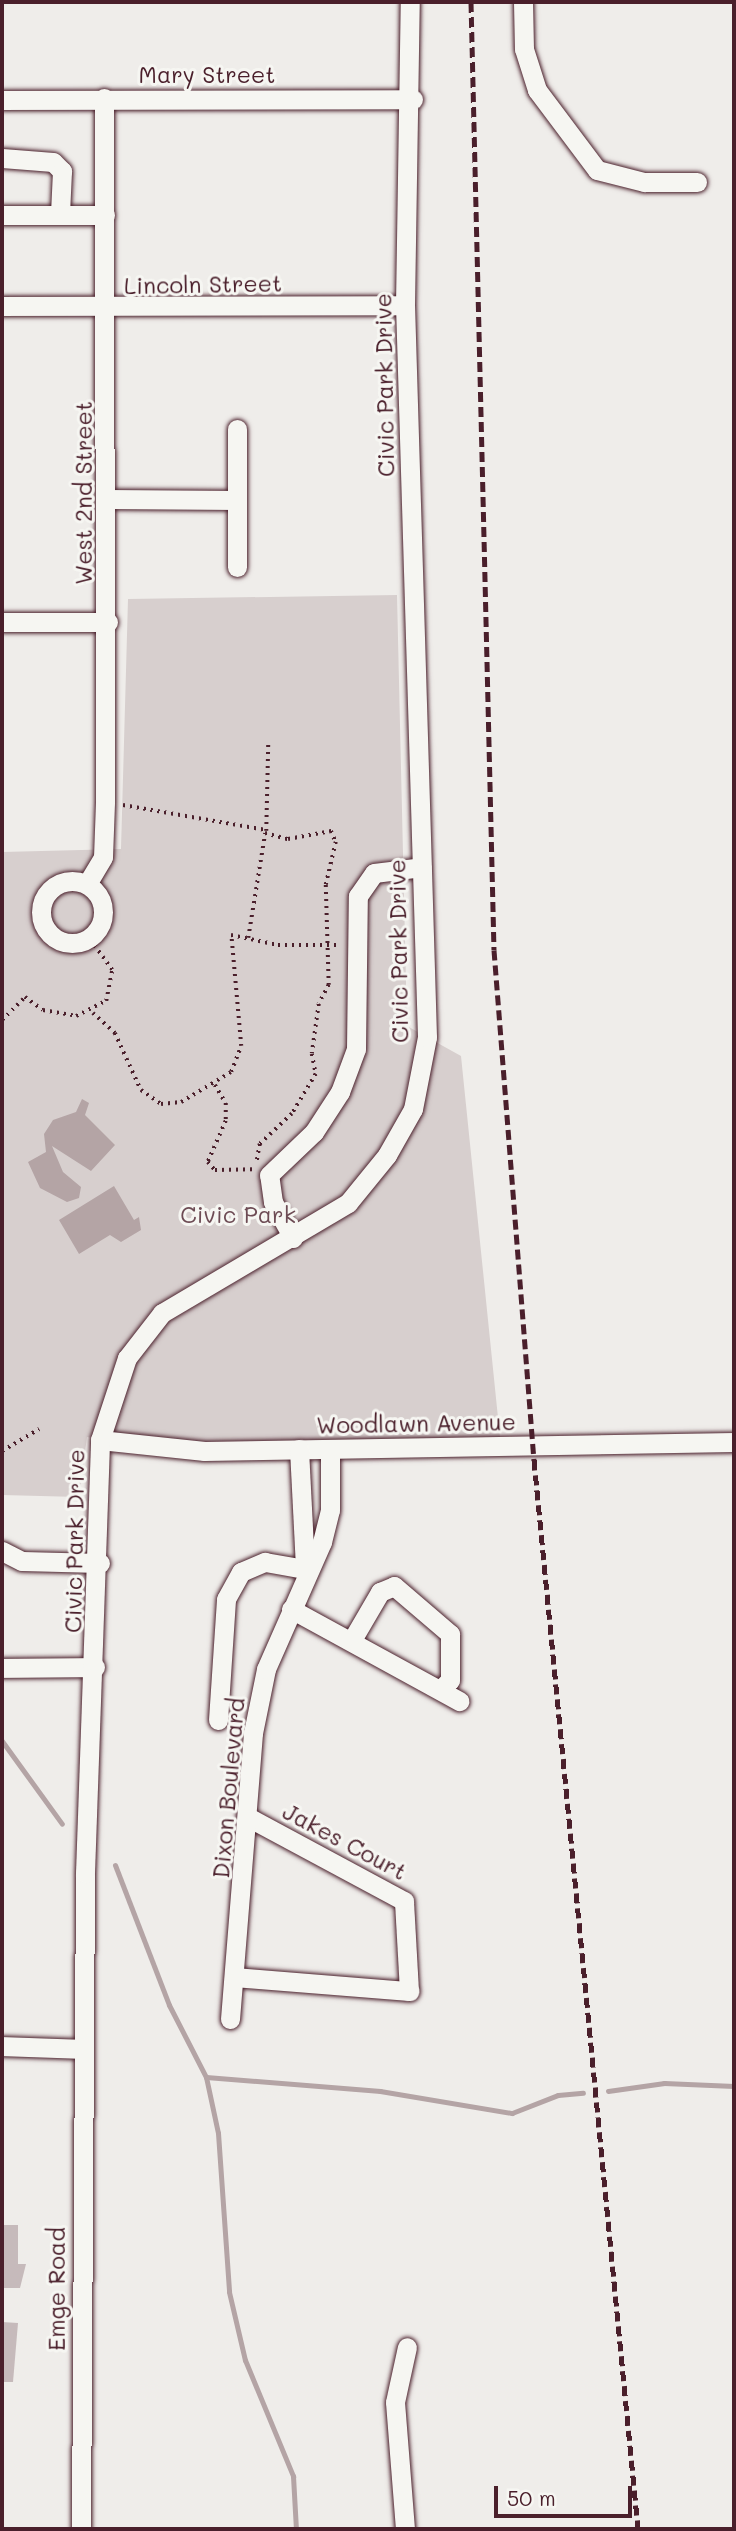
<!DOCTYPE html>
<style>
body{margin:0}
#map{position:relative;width:736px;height:2531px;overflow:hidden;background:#efedea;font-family:Mali,sans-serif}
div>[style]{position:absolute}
.green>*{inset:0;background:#d7cfce}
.water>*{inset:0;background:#b4a4a5}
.stream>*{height:5px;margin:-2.5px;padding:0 2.5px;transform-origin:2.5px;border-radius:2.5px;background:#b4a4a5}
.building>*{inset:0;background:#c6babb}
.path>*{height:3.5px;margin-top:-1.75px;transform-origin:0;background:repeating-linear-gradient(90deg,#4a1f2b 0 2px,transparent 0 7px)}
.roads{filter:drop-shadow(0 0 2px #4a1f2b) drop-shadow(0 0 2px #4a1f2b)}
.minor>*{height:19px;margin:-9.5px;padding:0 9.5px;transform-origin:9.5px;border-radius:9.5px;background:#f6f6f2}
.minor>.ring{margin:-9.5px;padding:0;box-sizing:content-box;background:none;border:19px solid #f6f6f2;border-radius:50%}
.rail>*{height:5px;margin-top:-2.5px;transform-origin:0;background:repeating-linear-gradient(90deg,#4a1f2b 0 10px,transparent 0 15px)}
span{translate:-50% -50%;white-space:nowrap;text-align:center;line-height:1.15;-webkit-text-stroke:6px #f6f6f2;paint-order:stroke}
.street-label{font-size:23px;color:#4a1f2b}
.park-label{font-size:23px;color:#6d4b54}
.frame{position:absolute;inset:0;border:4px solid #4a1f2b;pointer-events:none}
.scale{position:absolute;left:494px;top:2486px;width:138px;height:32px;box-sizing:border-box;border:4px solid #4a1f2b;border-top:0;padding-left:9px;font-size:21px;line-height:24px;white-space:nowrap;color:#4a1f2b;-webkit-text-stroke:5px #f6f6f2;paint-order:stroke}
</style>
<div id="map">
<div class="green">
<div style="clip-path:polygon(397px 595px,407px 1026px,461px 1056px,501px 1447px,147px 1448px,87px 1437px,79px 1497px,2px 1495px,2px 852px,121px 849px,128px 599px)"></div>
</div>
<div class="water">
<div style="clip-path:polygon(82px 1099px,89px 1103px,85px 1115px,115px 1145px,91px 1171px,52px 1146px,63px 1172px,81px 1187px,79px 1198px,67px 1202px,40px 1188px,28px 1162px,46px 1152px,44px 1134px,53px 1120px,76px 1112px)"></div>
<div style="clip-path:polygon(114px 1186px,134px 1220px,139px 1217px,141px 1230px,121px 1242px,110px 1235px,79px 1254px,59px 1220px)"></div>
</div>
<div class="stream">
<div style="left:2px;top:1741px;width:102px;rotate:54.1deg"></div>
<div style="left:115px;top:1865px;width:150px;rotate:68.9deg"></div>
<div style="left:169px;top:2005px;width:81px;rotate:62.8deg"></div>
<div style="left:206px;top:2077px;width:57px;rotate:77.9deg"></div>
<div style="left:218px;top:2133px;width:159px;rotate:86deg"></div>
<div style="left:229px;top:2292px;width:70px;rotate:76.8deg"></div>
<div style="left:245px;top:2360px;width:126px;rotate:67.5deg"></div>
<div style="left:293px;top:2476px;width:53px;rotate:86.8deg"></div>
<div style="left:206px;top:2077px;width:175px;rotate:4.6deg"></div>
<div style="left:380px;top:2091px;width:134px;rotate:9.5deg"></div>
<div style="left:512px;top:2113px;width:49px;rotate:-21.4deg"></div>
<div style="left:558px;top:2095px;width:25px;rotate:-5deg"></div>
<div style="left:608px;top:2091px;width:57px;rotate:-8.1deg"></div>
<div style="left:664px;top:2083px;width:70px;rotate:2.5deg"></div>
</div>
<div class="building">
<div style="clip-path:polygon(2px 2225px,18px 2225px,18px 2264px,26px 2264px,20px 2288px,2px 2288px)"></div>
<div style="clip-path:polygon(2px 2322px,18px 2323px,13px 2382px,2px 2382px)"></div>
</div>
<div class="path">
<div style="left:123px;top:805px;width:145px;rotate:9.9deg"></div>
<div style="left:266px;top:831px;width:86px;rotate:-88.7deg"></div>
<div style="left:248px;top:938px;width:106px;rotate:-80.8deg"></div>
<div style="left:265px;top:833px;width:24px;rotate:15deg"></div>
<div style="left:288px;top:839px;width:44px;rotate:-10.5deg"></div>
<div style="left:331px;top:831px;width:12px;rotate:66deg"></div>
<div style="left:336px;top:842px;width:44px;rotate:103.1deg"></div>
<div style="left:326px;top:885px;width:100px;rotate:88.3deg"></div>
<div style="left:329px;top:985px;width:21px;rotate:118deg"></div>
<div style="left:319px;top:1004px;width:50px;rotate:98deg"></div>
<div style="left:312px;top:1054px;width:20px;rotate:79deg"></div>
<div style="left:316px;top:1074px;width:47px;rotate:121deg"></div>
<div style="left:292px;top:1114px;width:44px;rotate:136.8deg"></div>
<div style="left:260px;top:1144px;width:17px;rotate:100deg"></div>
<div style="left:93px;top:1013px;width:30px;rotate:42deg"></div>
<div style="left:115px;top:1033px;width:63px;rotate:65.5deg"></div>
<div style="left:141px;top:1090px;width:24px;rotate:35deg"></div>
<div style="left:161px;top:1104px;width:20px;rotate:-6deg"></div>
<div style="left:181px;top:1102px;width:58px;rotate:-31deg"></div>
<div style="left:231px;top:1072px;width:28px;rotate:-69deg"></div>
<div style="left:241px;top:1046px;width:111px;rotate:-95.1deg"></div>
<div style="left:231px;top:935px;width:48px;rotate:12deg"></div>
<div style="left:278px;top:945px;width:62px"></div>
<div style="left:2px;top:1020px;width:33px;rotate:-45deg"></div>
<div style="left:25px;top:997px;width:22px;rotate:36deg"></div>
<div style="left:43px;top:1010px;width:34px;rotate:10deg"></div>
<div style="left:76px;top:1016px;width:34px;rotate:-27deg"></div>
<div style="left:106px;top:1001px;width:32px;rotate:-79deg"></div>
<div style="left:112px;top:970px;width:39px;rotate:-126deg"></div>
<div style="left:215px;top:1085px;width:21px;rotate:59deg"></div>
<div style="left:226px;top:1103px;width:18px;rotate:90deg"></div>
<div style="left:226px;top:1121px;width:45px;rotate:113.7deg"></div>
<div style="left:208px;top:1162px;width:11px;rotate:49deg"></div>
<div style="left:215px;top:1170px;width:39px;rotate:-1deg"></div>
<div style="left:2px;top:1451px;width:43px;rotate:-30.7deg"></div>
</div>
<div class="roads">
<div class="minor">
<div style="left:523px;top:2px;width:47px;rotate:88.8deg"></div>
<div style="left:524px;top:49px;width:43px;rotate:72.4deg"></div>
<div style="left:537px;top:90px;width:100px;rotate:53.1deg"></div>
<div style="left:597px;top:170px;width:49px;rotate:14.3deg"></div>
<div style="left:644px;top:182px;width:53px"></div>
<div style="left:2px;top:100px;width:411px;rotate:-0.1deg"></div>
<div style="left:2px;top:158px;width:51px;rotate:4.5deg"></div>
<div style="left:53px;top:162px;width:13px;rotate:45deg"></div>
<div style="left:62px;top:171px;width:43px;rotate:92.7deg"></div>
<div style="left:2px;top:215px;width:103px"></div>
<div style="left:2px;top:306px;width:403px;rotate:-0.1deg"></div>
<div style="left:107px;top:499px;width:130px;rotate:0.4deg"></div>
<div style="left:237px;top:500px;width:71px;rotate:-90deg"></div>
<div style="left:237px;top:567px;width:67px;rotate:-90deg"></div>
<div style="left:2px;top:622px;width:106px"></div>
<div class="ring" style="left:41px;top:881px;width:43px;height:43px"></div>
<div style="left:87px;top:884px;width:31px;rotate:-59deg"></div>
<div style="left:103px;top:857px;width:55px;rotate:-87.9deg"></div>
<div style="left:105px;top:802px;width:704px;rotate:-90.08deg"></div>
<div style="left:293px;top:1238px;width:41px;rotate:-119.1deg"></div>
<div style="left:273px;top:1202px;width:27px;rotate:-98deg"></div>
<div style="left:269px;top:1175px;width:62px;rotate:-43.7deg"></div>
<div style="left:314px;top:1132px;width:48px;rotate:-57deg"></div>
<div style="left:340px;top:1092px;width:46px;rotate:-69.6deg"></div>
<div style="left:356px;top:1049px;width:153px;rotate:-89.3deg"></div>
<div style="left:358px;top:896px;width:28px;rotate:-55deg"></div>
<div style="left:374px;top:873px;width:48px;rotate:-7.1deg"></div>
<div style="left:100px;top:1440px;width:105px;rotate:6deg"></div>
<div style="left:204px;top:1451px;width:530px;rotate:-0.97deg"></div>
<div style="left:299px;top:1449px;width:120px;rotate:87.1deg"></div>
<div style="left:2px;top:1551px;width:22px;rotate:27deg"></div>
<div style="left:22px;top:1561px;width:78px;rotate:1.5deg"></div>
<div style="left:291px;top:1609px;width:192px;rotate:28.7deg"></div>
<div style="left:352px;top:1640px;width:56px;rotate:-59.7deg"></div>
<div style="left:380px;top:1592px;width:15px;rotate:-23deg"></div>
<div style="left:394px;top:1586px;width:74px;rotate:40.6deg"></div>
<div style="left:450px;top:1634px;width:46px;rotate:90deg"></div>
<div style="left:450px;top:1680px;width:14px;rotate:135deg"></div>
<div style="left:2px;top:1668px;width:93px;rotate:-0.6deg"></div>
<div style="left:218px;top:1720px;width:121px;rotate:-86.2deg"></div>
<div style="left:226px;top:1599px;width:31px;rotate:-61deg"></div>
<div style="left:241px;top:1572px;width:26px;rotate:-23deg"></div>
<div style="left:265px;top:1562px;width:41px;rotate:9.9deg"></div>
<div style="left:234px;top:1977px;width:176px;rotate:4.6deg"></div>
<div style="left:409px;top:1991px;width:90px;rotate:-93.2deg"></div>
<div style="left:404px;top:1901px;width:175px;rotate:-151.7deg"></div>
<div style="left:230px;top:2019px;width:287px;rotate:-85.4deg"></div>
<div style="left:253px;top:1733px;width:65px;rotate:-78.5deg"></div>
<div style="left:266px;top:1669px;width:139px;rotate:-66.2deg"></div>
<div style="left:322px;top:1542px;width:33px;rotate:-76deg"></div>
<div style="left:330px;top:1510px;width:61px;rotate:-90deg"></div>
<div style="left:2px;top:2046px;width:81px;rotate:2.1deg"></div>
<div style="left:81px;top:2529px;width:656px;rotate:-89.65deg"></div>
<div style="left:85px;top:1873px;width:433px;rotate:-88deg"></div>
<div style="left:100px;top:1440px;width:86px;rotate:-71.8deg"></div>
<div style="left:127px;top:1358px;width:57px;rotate:-52.1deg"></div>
<div style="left:162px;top:1313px;width:216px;rotate:-30.6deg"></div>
<div style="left:348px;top:1203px;width:62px;rotate:-50.9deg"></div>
<div style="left:387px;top:1155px;width:53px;rotate:-60.5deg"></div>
<div style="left:413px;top:1109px;width:73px;rotate:-79deg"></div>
<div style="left:427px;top:1037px;width:732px;rotate:-91.72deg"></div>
<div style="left:405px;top:305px;width:303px;rotate:-89.1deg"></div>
<div style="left:405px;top:2529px;width:127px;rotate:-94.5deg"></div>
<div style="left:395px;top:2402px;width:56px;rotate:-77.7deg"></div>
</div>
</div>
<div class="rail">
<div style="left:471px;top:2px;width:948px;rotate:88.61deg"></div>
<div style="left:494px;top:950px;width:512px;rotate:85.52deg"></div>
<div style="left:534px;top:1460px;width:1074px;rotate:84.44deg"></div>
</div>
<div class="street-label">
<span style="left:207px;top:74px">Mary Street</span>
<span style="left:203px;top:284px;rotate:-1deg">Lincoln Street</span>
<span style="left:384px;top:385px;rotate:-91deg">Civic Park Drive</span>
<span style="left:83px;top:493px;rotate:-90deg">West 2nd Street</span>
<span style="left:398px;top:951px;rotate:-91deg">Civic Park Drive</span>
<span style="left:416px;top:1423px;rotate:-1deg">Woodlawn Avenue</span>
<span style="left:74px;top:1541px;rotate:-89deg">Civic Park Drive</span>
<span style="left:228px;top:1788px;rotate:-85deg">Dixon Boulevard</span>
<span style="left:345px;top:1841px;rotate:28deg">Jakes Court</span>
<span style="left:56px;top:2289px;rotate:-90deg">Emge Road</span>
</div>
<div class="park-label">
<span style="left:238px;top:1214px">Civic Park</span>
</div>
<div class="frame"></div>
<div class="scale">50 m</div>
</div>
